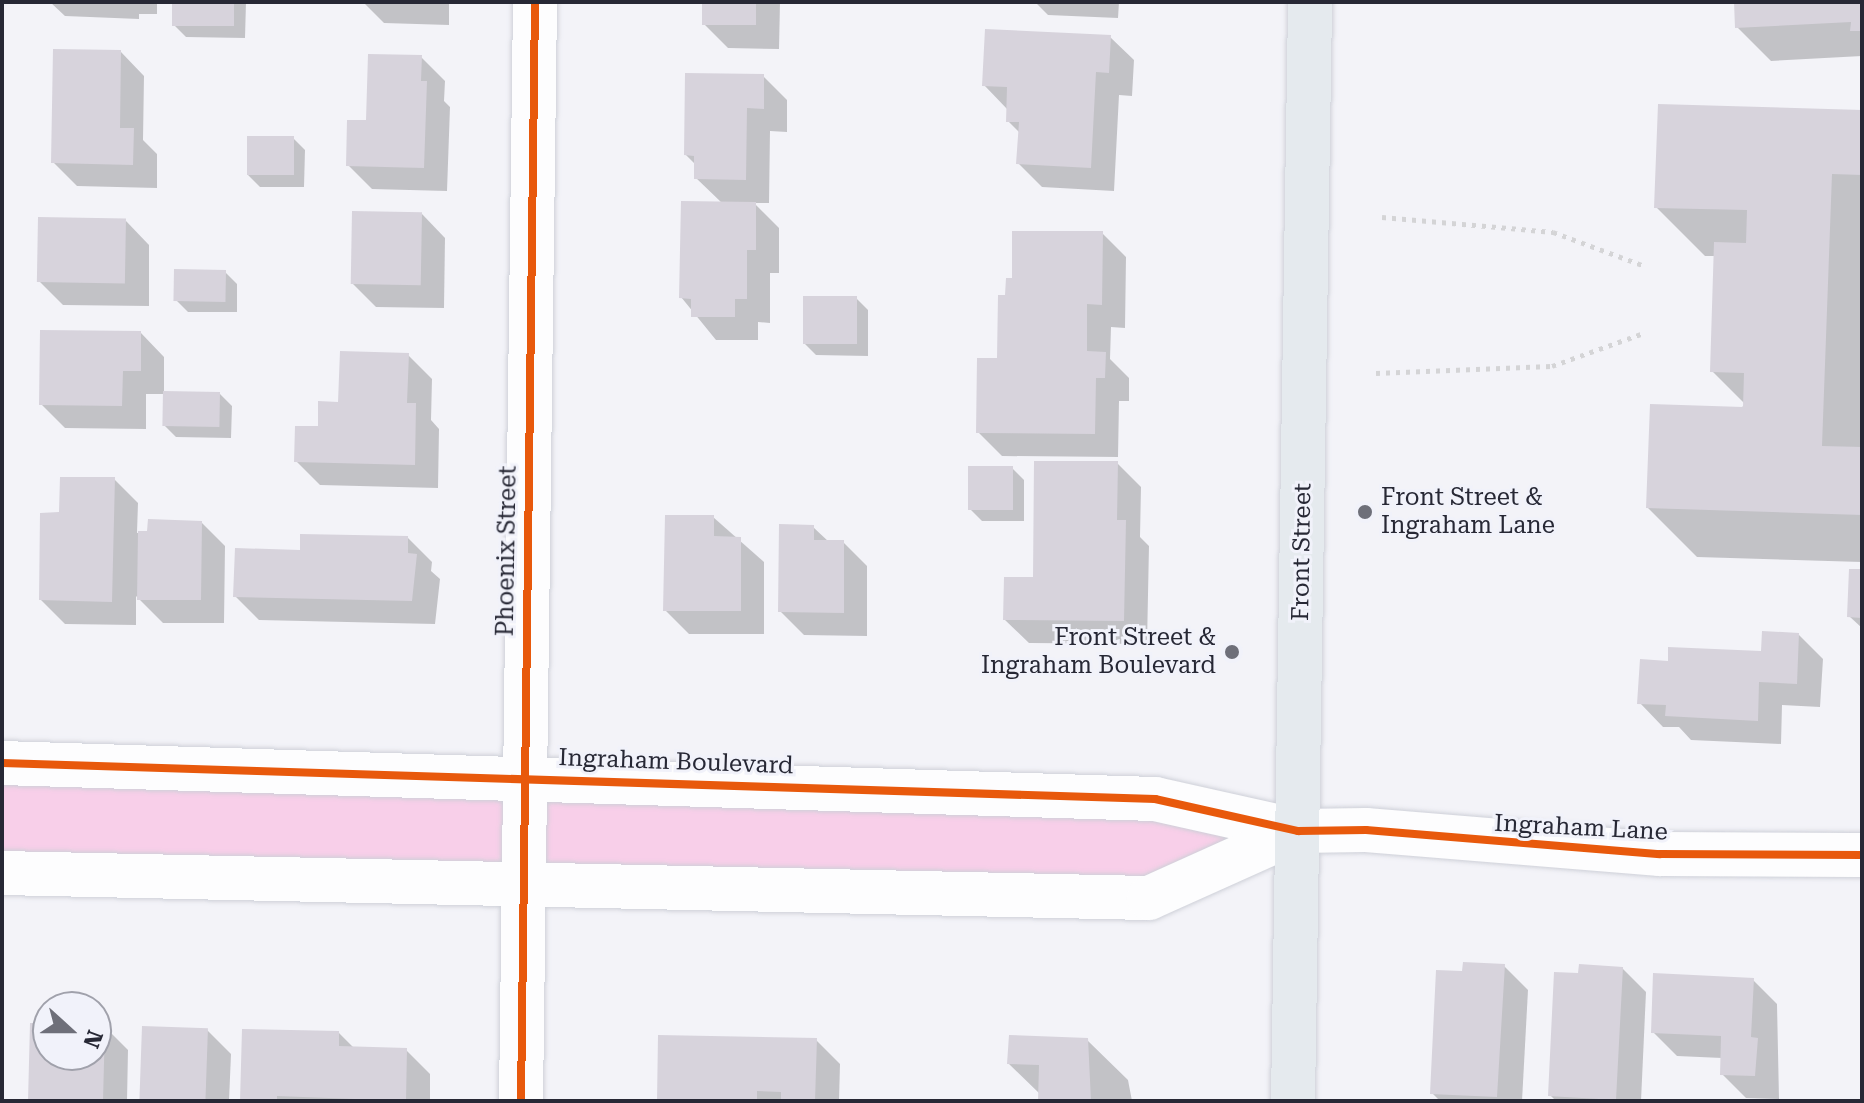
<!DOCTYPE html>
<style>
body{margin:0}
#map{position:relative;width:1864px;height:1103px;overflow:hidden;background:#f3f3f8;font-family:"Roboto Serif",serif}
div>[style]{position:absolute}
.green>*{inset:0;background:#f8cfe9}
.shadow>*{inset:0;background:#0003}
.building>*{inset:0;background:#d7d3dc;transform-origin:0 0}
.path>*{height:5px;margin-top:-2.5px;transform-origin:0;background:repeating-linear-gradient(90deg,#d4d4d6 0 4px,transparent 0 10px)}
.roads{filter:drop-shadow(0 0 2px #ced0d8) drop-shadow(0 0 2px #ced0d8)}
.minor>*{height:44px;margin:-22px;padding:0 22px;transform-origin:22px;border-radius:22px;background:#fdfdfe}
.major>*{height:44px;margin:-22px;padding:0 22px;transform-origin:22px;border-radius:22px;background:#e5eaee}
.cycleway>*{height:8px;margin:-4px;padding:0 4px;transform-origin:4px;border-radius:4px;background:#e8590c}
.dots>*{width:22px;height:22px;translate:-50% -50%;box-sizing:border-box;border:4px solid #f1f2fa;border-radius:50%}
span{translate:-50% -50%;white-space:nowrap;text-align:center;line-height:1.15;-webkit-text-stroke:6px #f1f2fa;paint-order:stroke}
.poi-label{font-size:24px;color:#272835}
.left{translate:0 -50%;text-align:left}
.right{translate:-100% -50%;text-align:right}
.street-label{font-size:24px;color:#272835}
.frame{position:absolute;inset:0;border:4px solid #272835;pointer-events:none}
.north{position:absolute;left:32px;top:991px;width:80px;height:80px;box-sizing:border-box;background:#f1f2fa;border:2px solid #a0a1ab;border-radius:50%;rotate:111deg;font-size:22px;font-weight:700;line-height:32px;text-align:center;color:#272835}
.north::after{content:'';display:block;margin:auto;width:28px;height:36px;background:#6e6f79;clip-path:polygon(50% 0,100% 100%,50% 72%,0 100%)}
</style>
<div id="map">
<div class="green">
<div style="clip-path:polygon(2px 763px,1155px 799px,1298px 831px,1149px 898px,2px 873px)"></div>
</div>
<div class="shadow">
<div style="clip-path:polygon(50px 2px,157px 2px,157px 14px,139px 14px,139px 19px,65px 16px)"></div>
<div style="clip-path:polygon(174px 2px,246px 2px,245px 38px,186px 37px,174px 25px)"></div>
<div style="clip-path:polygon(363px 2px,449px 2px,449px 25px,384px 23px)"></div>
<div style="clip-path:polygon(702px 2px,780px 2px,779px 49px,728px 48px,704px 24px)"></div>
<div style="clip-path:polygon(1035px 2px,1119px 2px,1118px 18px,1048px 15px)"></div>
<div style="clip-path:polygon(1736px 2px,1862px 2px,1862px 56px,1771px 61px,1737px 27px)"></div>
<div style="clip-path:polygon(1110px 37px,1134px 60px,1132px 96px,1119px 95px,1114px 191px,1042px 187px,1018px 163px,1020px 133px,1008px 121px,1008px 110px,984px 85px)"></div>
<div style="clip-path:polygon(121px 52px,144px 76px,143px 140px,157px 154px,157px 188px,77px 186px,53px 162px)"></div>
<div style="clip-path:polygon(421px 57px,445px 81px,444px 101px,450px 107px,447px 191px,372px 189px,348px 165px,368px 122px)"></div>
<div style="clip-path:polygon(763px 76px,787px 100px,787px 132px,770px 131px,769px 203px,754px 203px,779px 228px,779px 273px,770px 273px,770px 323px,758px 322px,758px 340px,716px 340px,681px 297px,722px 203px,696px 178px,696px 165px,686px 155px)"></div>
<div style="clip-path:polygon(1862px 112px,1862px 562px,1697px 557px,1648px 508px,1745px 404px,1712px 371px,1716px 256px,1705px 256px,1656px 207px)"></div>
<div style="clip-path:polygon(293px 138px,305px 150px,304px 187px,260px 187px,248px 175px)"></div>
<div style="clip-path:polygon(422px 214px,445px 238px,444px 308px,376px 307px,352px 283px)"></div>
<div style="clip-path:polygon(126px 221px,149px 245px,149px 306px,63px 305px,39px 281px)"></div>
<div style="clip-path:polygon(1102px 233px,1126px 257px,1125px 328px,1111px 327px,1110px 359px,1129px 378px,1129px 401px,1119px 401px,1118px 457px,1002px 456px,978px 432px,999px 360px,1007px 297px)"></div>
<div style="clip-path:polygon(225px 272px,237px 284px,237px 312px,188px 312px,176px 300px)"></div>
<div style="clip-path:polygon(856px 298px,868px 310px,868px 356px,816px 355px,804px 343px)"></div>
<div style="clip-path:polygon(141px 333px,164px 357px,164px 393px,220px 394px,232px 406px,231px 438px,176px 437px,164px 425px,165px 394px,146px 394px,146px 429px,65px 428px,41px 404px)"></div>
<div style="clip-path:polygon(408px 355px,432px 379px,431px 420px,439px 429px,438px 488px,320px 485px,296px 461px,340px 404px)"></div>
<div style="clip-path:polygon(1117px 463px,1141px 487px,1140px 537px,1149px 546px,1147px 644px,1029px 643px,1005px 620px)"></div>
<div style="clip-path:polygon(1012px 468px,1024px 480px,1024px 521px,982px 521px,970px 509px)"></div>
<div style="clip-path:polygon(114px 479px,138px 503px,137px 533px,201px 522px,225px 546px,224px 623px,163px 623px,136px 596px,136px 625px,65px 624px,41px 600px,61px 514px)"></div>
<div style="clip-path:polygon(713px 517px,764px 562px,764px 634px,689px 634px,665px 610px)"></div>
<div style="clip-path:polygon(813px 527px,829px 542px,843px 542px,867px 566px,867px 636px,804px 635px,780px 611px)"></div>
<div style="clip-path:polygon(408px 538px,432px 562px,431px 571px,440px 579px,435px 624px,259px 620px,235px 596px,302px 552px)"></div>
<div style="clip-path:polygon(1862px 571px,1862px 628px,1849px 616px)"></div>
<div style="clip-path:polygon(1799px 635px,1823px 659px,1820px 707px,1782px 705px,1781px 744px,1691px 740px,1679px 727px,1663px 727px,1640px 703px,1670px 663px,1763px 653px)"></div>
<div style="clip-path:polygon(1504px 966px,1528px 990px,1522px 1101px,1440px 1101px,1432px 1093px,1464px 973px)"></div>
<div style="clip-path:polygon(1622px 968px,1646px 992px,1641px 1101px,1556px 1101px,1550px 1095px,1580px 975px)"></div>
<div style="clip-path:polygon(1753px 980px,1777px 1004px,1779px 1099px,1746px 1098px,1722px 1074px,1722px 1058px,1677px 1056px,1653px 1032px)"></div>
<div style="clip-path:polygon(48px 1025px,48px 1055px,96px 1055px,96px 1026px,104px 1026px,128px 1050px,127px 1101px,30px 1101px)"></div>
<div style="clip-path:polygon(207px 1030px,231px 1054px,229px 1101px,142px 1101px)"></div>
<div style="clip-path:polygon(339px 1033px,354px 1048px,406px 1050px,430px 1074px,430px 1101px,242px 1101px)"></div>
<div style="clip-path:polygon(816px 1040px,840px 1064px,839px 1101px,659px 1101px)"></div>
<div style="clip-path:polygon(1087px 1040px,1128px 1080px,1132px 1101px,1040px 1101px,1040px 1094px,1009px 1064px)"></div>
</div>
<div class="building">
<div style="left:172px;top:2px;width:62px;height:24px"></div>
<div style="left:702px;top:2px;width:54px;height:23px"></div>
<div style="clip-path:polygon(1734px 2px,1862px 2px,1862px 31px,1850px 31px,1851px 22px,1735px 28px)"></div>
<div style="clip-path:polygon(985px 29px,1111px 35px,1109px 73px,1096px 72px,1091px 168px,1016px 164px,1019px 122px,1006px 122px,1007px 87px,982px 86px)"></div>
<div style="clip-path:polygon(53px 49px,121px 50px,120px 128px,134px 128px,133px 165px,51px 163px)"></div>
<div style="clip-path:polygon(368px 54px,422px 55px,421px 81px,427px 81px,424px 168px,346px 166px,347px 120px,366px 120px)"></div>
<div style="clip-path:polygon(685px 73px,764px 74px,764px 109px,747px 108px,746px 180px,694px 179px,694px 156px,684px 155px)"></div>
<div style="clip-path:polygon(1658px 104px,1862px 110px,1862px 175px,1832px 174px,1822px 446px,1862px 447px,1862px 515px,1646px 508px,1650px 404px,1743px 407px,1744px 373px,1710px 372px,1714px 242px,1746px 243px,1747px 210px,1654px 208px)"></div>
<div style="left:247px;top:136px;width:47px;height:39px"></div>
<div style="clip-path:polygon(681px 201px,756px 202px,756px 250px,747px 250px,747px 299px,735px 299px,735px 317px,691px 317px,691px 299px,679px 298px)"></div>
<div style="left:352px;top:211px;width:70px;height:73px;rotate:1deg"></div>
<div style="left:38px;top:217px;width:88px;height:65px;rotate:1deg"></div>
<div style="clip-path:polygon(1012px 231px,1103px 231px,1102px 305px,1087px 304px,1087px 351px,1106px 352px,1105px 378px,1096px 378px,1095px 434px,976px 433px,977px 358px,997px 358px,998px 295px,1005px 295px,1006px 278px,1012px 278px)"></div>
<div style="left:174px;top:269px;width:52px;height:32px;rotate:1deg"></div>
<div style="left:803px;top:296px;width:54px;height:48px"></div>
<div style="clip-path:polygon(40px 330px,141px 331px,141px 371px,123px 371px,122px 406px,39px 405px)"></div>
<div style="clip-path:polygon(340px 351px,409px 353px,407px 403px,416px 403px,415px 465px,294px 462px,295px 426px,318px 426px,318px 401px,338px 402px)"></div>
<div style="left:163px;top:391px;width:57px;height:35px;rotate:1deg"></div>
<div style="clip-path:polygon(1034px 461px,1118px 461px,1117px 520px,1126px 520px,1124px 621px,1003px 620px,1004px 577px,1033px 577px)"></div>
<div style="left:968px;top:466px;width:45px;height:44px"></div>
<div style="clip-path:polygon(60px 477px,115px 477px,112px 602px,39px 600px,40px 513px,59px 512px)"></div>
<div style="clip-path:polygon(665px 515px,714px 515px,714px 536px,741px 537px,741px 611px,663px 611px)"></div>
<div style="clip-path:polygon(148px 519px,202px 521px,201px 600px,137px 600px,138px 531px,147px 531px)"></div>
<div style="clip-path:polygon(779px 524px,814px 525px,814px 540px,844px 540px,844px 613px,778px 612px)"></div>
<div style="clip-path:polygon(300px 534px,408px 536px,408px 553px,417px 554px,412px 601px,233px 597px,235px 548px,300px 550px)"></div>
<div style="clip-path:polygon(1849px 569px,1862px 569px,1862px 618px,1847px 617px)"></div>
<div style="clip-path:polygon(1762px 631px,1799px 633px,1797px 684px,1759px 682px,1758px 721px,1665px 716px,1666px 705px,1637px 704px,1640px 659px,1668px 661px,1668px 647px,1761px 651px)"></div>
<div style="clip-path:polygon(1463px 962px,1505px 964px,1497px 1097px,1430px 1094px,1436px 970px,1462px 971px)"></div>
<div style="clip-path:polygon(1579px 964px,1623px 967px,1616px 1100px,1548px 1096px,1554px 972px,1578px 973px)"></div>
<div style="clip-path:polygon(1653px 973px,1754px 978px,1751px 1037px,1758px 1038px,1755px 1076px,1720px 1075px,1721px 1036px,1651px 1033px)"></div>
<div style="clip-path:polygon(30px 1023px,48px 1023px,48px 1055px,96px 1055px,96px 1024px,105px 1025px,103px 1101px,28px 1101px)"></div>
<div style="left:142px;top:1026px;width:66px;height:75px;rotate:2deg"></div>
<div style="clip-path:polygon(242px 1029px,339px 1031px,339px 1046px,407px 1048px,406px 1101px,277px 1096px,277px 1101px,240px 1101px)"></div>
<div style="clip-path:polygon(658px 1035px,817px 1038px,815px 1101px,781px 1101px,781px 1092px,757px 1091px,757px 1101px,657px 1101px)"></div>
<div style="clip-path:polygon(1009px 1035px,1088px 1038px,1091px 1101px,1038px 1101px,1039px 1065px,1007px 1064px)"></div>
</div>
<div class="path">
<div style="left:1382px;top:217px;width:172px;rotate:5deg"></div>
<div style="left:1553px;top:232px;width:98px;rotate:20.3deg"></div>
<div style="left:1376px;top:373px;width:176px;rotate:-2.3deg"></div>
<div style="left:1552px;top:366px;width:95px;rotate:-19.8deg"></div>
</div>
<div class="roads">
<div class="minor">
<div style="left:2px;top:763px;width:1154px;rotate:1.79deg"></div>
<div style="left:1155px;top:799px;width:147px;rotate:12.6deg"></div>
<div style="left:1298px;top:831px;width:68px;rotate:-0.8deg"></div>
<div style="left:1366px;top:830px;width:295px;rotate:4.7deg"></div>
<div style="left:1660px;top:854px;width:202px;rotate:0.3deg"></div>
<div style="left:2px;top:873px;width:1147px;rotate:1.25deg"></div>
<div style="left:1149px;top:898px;width:163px;rotate:-24.2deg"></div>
<div style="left:521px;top:1101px;width:1099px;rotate:-89.27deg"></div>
</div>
<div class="major">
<div style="left:1293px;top:1101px;width:1099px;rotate:-89.11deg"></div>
</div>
</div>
<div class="cycleway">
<div style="left:2px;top:763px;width:1154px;rotate:1.79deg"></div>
<div style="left:1155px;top:799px;width:147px;rotate:12.6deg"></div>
<div style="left:1298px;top:831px;width:68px;rotate:-0.8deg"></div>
<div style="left:1366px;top:830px;width:295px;rotate:4.7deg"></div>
<div style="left:1660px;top:854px;width:202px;rotate:0.3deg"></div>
<div style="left:521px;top:1101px;width:1099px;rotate:-89.27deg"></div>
</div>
<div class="dots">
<div style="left:1365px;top:512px;background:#6e6f79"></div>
<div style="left:1232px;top:652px;background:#6e6f79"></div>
</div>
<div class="poi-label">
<span class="left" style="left:1381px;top:512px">Front Street &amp;<br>Ingraham Lane</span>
<span class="right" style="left:1216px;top:652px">Front Street &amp;<br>Ingraham Boulevard</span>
</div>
<div class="street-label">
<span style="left:507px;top:551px;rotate:-89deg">Phoenix Street</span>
<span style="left:1302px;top:552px;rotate:-89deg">Front Street</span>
<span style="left:676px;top:762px;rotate:2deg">Ingraham Boulevard</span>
<span style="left:1581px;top:828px;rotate:3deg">Ingraham Lane</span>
</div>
<div class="frame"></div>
<div class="north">N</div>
</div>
